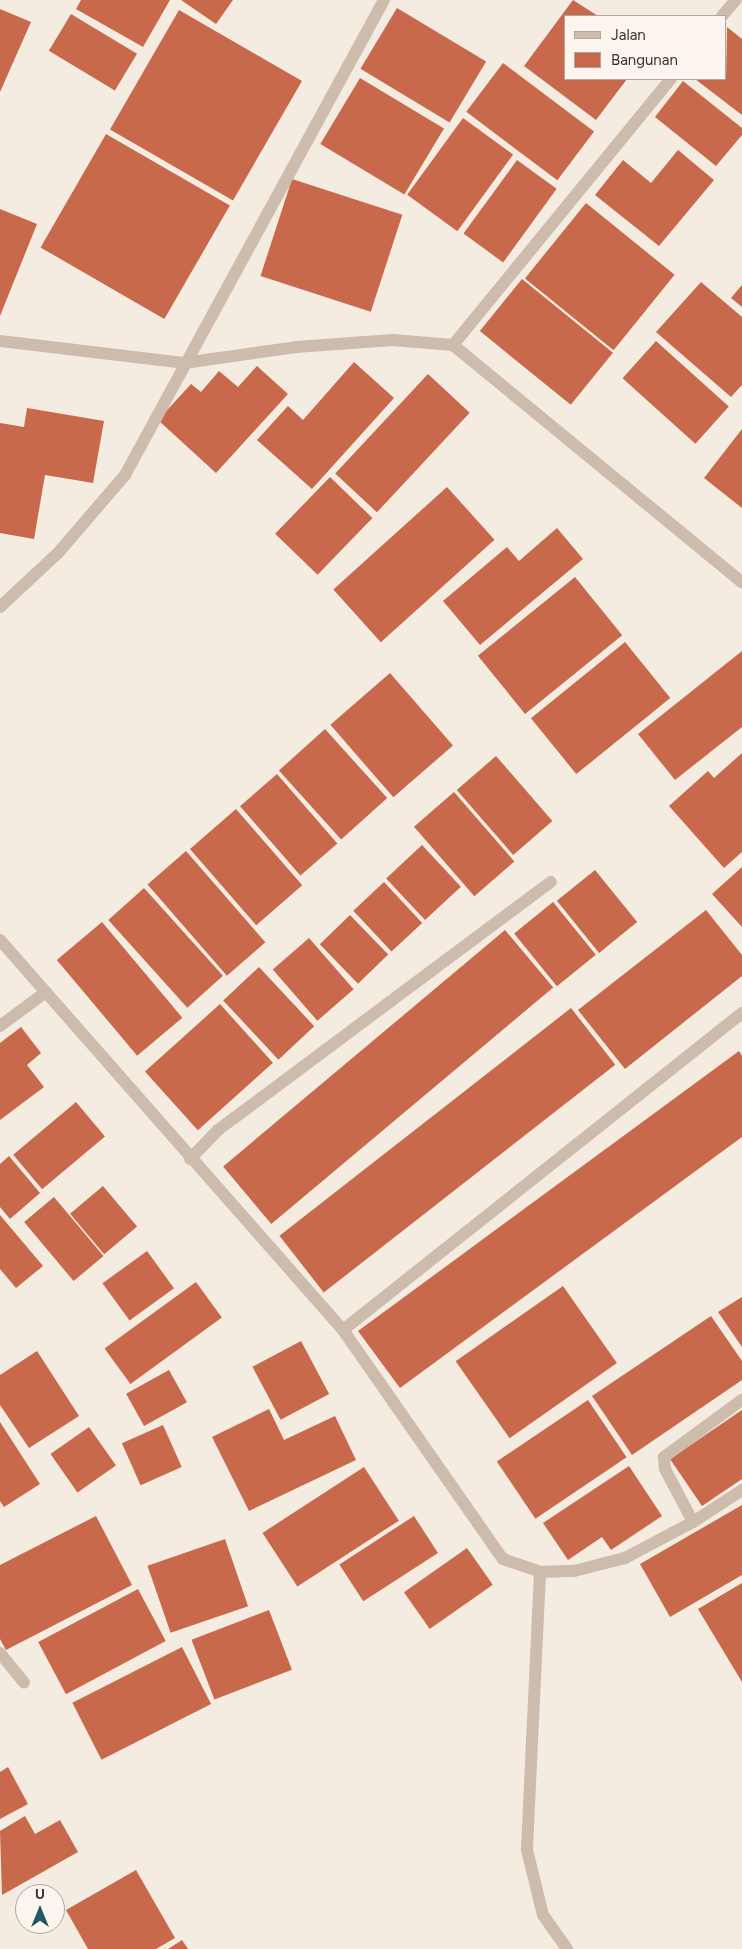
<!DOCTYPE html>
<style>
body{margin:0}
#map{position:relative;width:742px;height:1949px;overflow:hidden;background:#f4ebe1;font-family:Figtree,sans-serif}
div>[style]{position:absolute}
.building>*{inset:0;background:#c8694b;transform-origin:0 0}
.minor>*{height:12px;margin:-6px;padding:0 6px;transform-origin:6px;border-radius:6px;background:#cdbbac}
span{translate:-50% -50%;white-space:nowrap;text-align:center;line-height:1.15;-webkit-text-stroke:5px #fbf5ee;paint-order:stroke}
.legend{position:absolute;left:564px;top:15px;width:162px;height:65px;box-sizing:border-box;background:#fbf5ee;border:1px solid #aea6a0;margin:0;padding:6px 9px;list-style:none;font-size:15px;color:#3b302b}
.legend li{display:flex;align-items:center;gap:10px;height:25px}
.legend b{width:25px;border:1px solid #aea6a0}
.north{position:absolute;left:15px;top:1884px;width:50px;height:50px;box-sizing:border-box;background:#fbf5ee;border:1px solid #aea6a0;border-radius:50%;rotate:0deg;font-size:14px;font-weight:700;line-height:20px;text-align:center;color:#3b302b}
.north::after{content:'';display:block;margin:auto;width:18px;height:22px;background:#1f5a5e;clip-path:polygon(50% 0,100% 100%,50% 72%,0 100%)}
</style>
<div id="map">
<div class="building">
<div style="clip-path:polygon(81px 0,170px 0,143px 47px,76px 9px)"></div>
<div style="clip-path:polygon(181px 0,233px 0,216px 24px)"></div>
<div style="clip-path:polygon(573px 0,598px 16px,566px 16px,566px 79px,627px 79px,596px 120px,524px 66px)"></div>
<div style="left:397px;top:8px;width:104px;height:71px;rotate:31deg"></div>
<div style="clip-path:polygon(0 9px,31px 22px,0 92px)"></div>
<div style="left:179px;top:10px;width:142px;height:138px;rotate:30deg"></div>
<div style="left:71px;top:14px;width:77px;height:43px;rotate:31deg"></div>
<div style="clip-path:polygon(727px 27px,742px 39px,742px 115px,695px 79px,726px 79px)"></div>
<div style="left:503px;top:63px;width:114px;height:61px;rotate:37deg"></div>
<div style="left:360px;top:78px;width:98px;height:77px;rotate:31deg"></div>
<div style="clip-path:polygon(683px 81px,742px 128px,742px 135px,716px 166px,655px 117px)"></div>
<div style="left:463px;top:118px;width:62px;height:95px;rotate:36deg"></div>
<div style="left:106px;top:134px;width:143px;height:131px;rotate:30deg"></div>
<div style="clip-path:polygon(678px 150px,714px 180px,659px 246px,595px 195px,623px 160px,651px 183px)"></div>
<div style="left:517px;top:160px;width:49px;height:91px;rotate:36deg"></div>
<div style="left:292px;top:179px;width:116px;height:102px;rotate:18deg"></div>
<div style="left:586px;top:203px;width:114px;height:97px;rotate:39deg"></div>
<div style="clip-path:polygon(0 209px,37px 224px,0 316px)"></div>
<div style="left:522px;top:279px;width:117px;height:67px;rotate:39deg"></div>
<div style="clip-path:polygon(701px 282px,742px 317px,742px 385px,731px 397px,656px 332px)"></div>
<div style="clip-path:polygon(742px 285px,742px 307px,731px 298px)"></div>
<div style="left:656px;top:341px;width:98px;height:50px;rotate:42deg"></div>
<div style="clip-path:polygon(354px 362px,394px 398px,312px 489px,257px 440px,288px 406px,303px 420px)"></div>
<div style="clip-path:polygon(257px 366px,288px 394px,216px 473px,158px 420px,191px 384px,201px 392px,219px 371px,238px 387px)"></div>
<div style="left:428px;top:374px;width:57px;height:136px;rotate:43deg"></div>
<div style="clip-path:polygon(27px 408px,104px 421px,93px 483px,45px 475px,34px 539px,0 533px,0 423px,24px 427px)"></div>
<div style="clip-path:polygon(742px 429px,742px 508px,704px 478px)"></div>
<div style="left:330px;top:477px;width:59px;height:79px;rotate:44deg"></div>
<div style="left:447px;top:487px;width:71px;height:153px;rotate:48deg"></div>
<div style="clip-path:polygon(557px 528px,583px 559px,480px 645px,443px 601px,507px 547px,519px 561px)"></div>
<div style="left:575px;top:577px;width:75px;height:125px;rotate:51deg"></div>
<div style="left:625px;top:642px;width:72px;height:121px;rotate:51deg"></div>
<div style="clip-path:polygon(742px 651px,742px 727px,675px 780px,638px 734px)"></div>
<div style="left:390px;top:673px;width:96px;height:79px;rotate:49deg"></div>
<div style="left:325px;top:729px;width:93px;height:62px;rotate:48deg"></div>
<div style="clip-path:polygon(742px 753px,742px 852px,724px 868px,669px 806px,708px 771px,714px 778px)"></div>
<div style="left:496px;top:756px;width:86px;height:52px;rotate:49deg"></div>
<div style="left:277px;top:774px;width:92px;height:49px;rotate:49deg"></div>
<div style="left:454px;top:792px;width:92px;height:53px;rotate:49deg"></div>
<div style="left:236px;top:809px;width:101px;height:61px;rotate:49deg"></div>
<div style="left:422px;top:845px;width:57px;height:49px;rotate:47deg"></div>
<div style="left:186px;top:851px;width:121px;height:51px;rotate:49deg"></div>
<div style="clip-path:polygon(742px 867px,742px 927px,712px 894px)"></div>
<div style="left:595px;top:870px;width:67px;height:49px;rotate:51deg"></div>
<div style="left:384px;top:882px;width:56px;height:42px;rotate:47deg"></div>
<div style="left:144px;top:888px;width:118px;height:48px;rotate:48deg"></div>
<div style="left:553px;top:902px;width:68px;height:50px;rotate:51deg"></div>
<div style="clip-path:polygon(706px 910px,742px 955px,742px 976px,625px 1069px,578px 1010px)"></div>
<div style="left:350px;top:915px;width:55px;height:42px;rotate:46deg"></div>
<div style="left:102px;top:922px;width:125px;height:59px;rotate:50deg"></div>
<div style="left:505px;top:930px;width:75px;height:368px;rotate:50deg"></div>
<div style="left:309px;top:938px;width:68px;height:48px;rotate:49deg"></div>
<div style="left:259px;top:967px;width:81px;height:49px;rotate:47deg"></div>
<div style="left:220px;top:1004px;width:79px;height:101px;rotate:48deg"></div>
<div style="left:571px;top:1008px;width:72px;height:370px;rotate:52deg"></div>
<div style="clip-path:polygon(21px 1027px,41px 1053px,27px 1065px,44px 1087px,0 1120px,0 1043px)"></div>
<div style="clip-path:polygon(739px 1051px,742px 1056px,742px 1137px,400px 1388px,358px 1331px)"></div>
<div style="left:76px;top:1102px;width:45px;height:82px;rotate:50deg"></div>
<div style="clip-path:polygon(9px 1156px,40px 1193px,10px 1219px,0 1207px,0 1164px)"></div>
<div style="left:103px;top:1186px;width:53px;height:43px;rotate:50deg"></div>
<div style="left:54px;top:1197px;width:77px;height:39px;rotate:50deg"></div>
<div style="clip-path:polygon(0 1215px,43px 1266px,16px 1288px,0 1269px)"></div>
<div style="left:147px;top:1251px;width:46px;height:55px;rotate:54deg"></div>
<div style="left:196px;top:1282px;width:44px;height:113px;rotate:54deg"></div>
<div style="left:563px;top:1286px;width:94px;height:131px;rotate:55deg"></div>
<div style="clip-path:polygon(742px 1297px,742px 1347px,718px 1312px)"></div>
<div style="clip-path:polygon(711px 1316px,742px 1361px,742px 1380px,632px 1455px,592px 1396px)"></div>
<div style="left:301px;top:1341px;width:60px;height:55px;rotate:62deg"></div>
<div style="clip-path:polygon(37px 1351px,79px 1416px,29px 1448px,0 1405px,0 1375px)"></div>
<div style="left:169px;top:1370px;width:37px;height:49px;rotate:61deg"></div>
<div style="left:588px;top:1400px;width:69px;height:110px;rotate:56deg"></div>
<div style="clip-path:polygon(269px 1409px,284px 1440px,335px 1416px,356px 1460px,249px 1511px,212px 1437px)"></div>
<div style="clip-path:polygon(742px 1410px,742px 1479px,702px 1506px,670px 1459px)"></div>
<div style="clip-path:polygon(0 1422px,40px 1484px,4px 1507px,0 1501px)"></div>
<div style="left:163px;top:1425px;width:46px;height:45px;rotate:66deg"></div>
<div style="left:89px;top:1427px;width:47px;height:47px;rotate:55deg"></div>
<div style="clip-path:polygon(629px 1466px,662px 1516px,611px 1550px,602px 1537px,568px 1560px,543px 1523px)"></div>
<div style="left:364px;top:1467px;width:64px;height:121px;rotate:57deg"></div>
<div style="clip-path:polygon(742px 1505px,742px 1575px,670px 1617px,640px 1564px)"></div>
<div style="clip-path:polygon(96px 1516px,132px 1585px,6px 1650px,0 1639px,0 1565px)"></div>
<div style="left:414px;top:1516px;width:44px;height:89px;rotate:57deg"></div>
<div style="left:225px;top:1539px;width:71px;height:82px;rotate:71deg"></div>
<div style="left:467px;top:1548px;width:45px;height:77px;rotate:55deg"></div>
<div style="clip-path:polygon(742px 1583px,742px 1682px,698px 1609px)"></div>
<div style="left:138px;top:1589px;width:59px;height:113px;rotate:62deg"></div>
<div style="left:269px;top:1610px;width:64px;height:83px;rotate:69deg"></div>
<div style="left:182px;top:1647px;width:64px;height:123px;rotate:63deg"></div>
<div style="clip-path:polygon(8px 1767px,28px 1804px,0 1819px,0 1772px)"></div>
<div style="clip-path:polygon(25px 1816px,35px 1834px,60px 1820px,78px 1852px,2px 1895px,0 1831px)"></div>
<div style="clip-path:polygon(136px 1870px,175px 1938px,156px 1949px,88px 1949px,66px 1910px)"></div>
<div style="clip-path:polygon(182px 1940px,188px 1949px,168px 1949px)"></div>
</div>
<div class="minor">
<div style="left:722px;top:16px;width:21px;rotate:-49deg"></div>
<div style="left:0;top:341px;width:185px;rotate:6.8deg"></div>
<div style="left:184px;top:363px;width:113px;rotate:-8.1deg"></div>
<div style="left:296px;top:347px;width:97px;rotate:-4.1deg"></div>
<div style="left:393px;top:340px;width:60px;rotate:4.8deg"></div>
<div style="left:453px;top:345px;width:374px;rotate:39.4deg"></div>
<div style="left:453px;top:345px;width:344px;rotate:-50.7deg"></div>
<div style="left:0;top:607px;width:79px;rotate:-43deg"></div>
<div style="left:58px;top:553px;width:103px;rotate:-49.3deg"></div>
<div style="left:125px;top:475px;width:541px;rotate:-61.4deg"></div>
<div style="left:0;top:940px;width:519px;rotate:48.67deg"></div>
<div style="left:343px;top:1330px;width:279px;rotate:55.1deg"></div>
<div style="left:503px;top:1559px;width:39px;rotate:19deg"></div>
<div style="left:540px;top:1572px;width:34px;rotate:-2deg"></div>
<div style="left:574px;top:1571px;width:53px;rotate:-14.3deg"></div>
<div style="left:625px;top:1558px;width:77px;rotate:-27.9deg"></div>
<div style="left:693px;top:1522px;width:59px;rotate:-33.1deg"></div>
<div style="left:0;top:1026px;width:57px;rotate:-36.5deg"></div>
<div style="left:190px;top:1159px;width:40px;rotate:-46deg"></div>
<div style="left:218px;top:1130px;width:415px;rotate:-36.7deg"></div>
<div style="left:343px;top:1330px;width:510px;rotate:-38.47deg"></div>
<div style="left:693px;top:1522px;width:60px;rotate:-117.8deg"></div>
<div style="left:665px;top:1469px;width:12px;rotate:-95deg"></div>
<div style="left:664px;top:1457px;width:97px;rotate:-36.2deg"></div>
<div style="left:540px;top:1572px;width:278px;rotate:92.7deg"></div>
<div style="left:527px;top:1850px;width:67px;rotate:76.2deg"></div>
<div style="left:543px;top:1915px;width:42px;rotate:54.8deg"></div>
<div style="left:0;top:1653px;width:38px;rotate:51deg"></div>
</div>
<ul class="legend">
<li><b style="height:6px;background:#cdbbac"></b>Jalan</li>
<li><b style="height:14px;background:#c8694b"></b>Bangunan</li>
</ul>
<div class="north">U</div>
</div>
